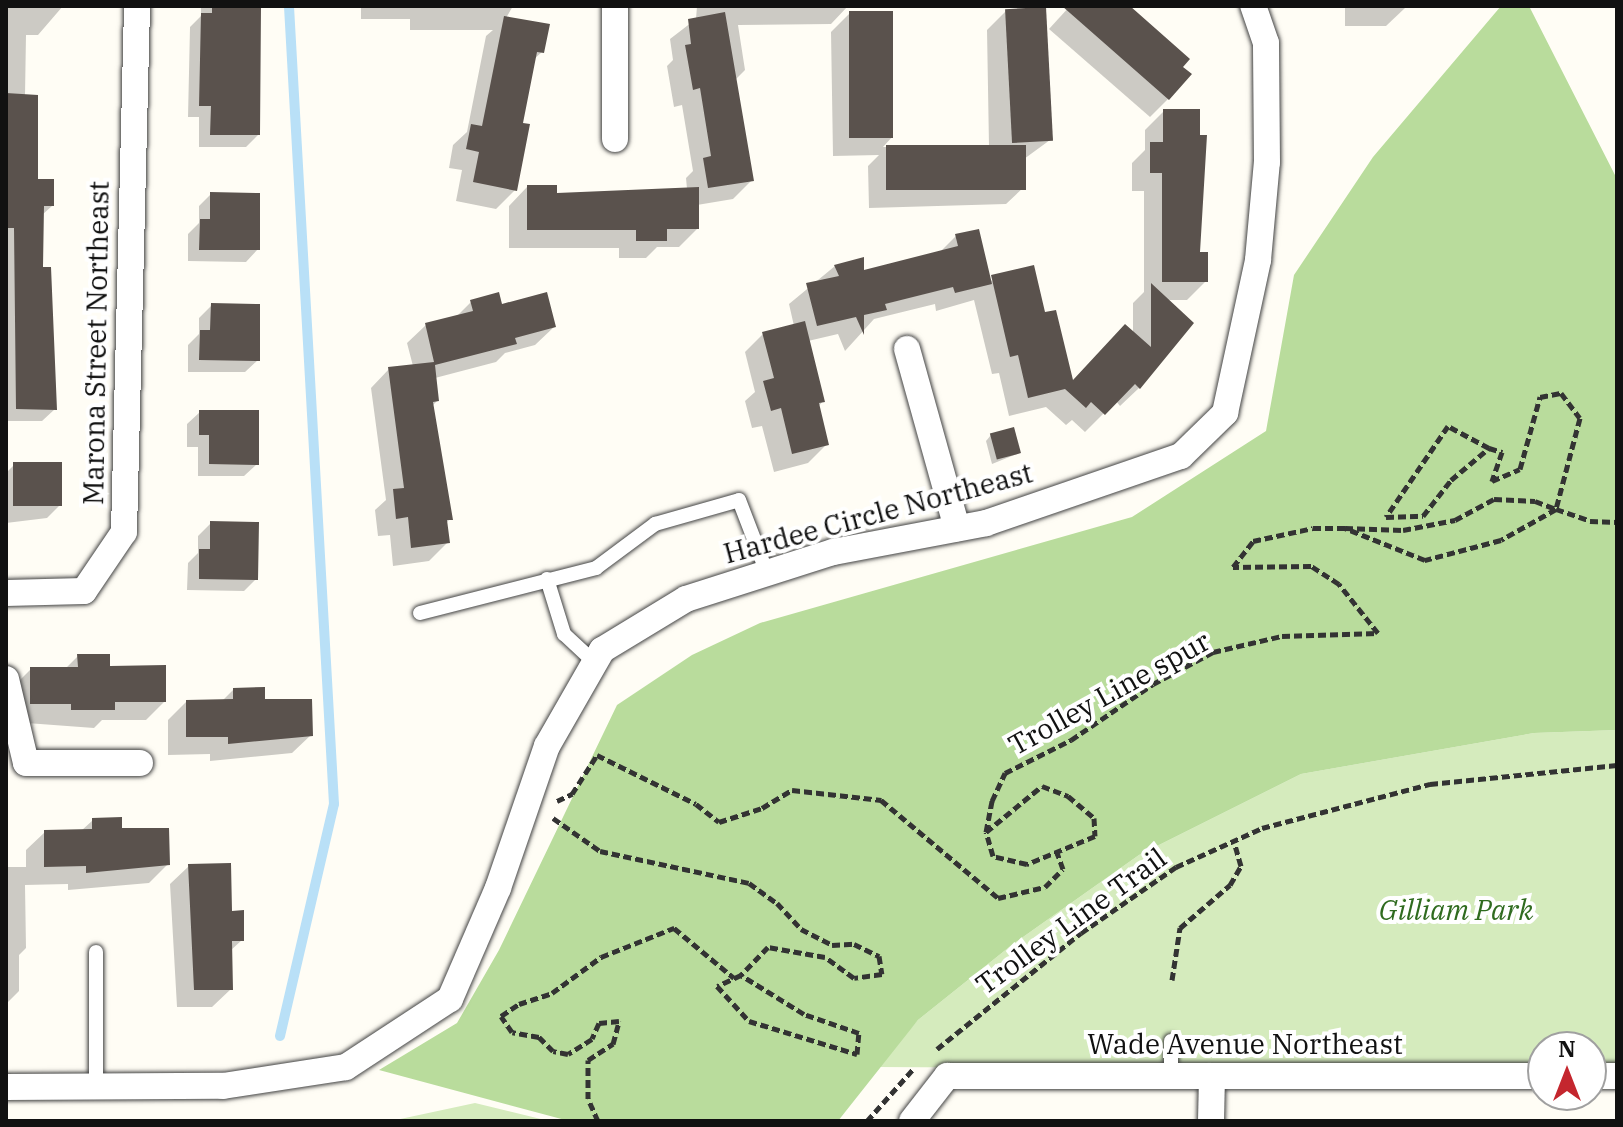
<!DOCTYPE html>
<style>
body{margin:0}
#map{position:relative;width:1623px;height:1127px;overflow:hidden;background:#fffdf5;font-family:"IBM Plex Serif",serif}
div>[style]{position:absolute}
.green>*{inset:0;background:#d5ebbd}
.forest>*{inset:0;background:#b9dc9c}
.shadow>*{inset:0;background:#0003}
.stream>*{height:10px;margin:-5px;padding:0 5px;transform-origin:5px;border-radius:5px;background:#b9e0f7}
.building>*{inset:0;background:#5a524d;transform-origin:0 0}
.path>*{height:5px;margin-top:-2.5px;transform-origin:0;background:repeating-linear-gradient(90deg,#333 0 8px,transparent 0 12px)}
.roads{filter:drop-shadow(0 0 2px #444) drop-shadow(0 0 2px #444)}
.service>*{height:14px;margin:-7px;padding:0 7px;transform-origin:7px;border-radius:7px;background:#fff}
.minor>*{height:26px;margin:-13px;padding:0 13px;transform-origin:13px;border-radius:13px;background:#fff}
span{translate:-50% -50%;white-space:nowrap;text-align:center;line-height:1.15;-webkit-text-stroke:8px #fff;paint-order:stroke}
.street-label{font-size:28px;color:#111}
.park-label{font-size:28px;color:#2f6b1f;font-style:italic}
.frame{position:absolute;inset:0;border:8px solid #111;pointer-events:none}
.north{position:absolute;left:1527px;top:1031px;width:80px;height:80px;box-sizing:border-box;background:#fff;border:2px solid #a0a0a0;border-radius:50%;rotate:0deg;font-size:22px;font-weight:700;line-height:32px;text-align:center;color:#111}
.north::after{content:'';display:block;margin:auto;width:28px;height:36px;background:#c4262e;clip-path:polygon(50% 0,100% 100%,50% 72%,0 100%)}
</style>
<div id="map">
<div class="green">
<div style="clip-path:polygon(1617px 730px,1617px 1071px,1591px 1071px,1591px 1047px,1543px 1047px,1543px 1071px,877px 1067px,918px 1020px,1013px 944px,1139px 855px,1301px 774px,1534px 733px)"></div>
<div style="clip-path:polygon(475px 1103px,549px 1121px,391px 1121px)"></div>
</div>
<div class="forest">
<div style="clip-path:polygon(1501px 6px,1529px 6px,1617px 179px,1617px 730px,1534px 733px,1301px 774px,1139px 855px,1013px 944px,918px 1020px,838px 1121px,569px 1121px,379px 1070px,457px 1023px,499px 950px,617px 705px,692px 655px,760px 623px,1132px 517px,1266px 431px,1294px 275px,1373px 157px)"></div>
</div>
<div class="shadow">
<div style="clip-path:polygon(6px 6px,63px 6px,38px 35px,26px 35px,25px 96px,36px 181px,52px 206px,42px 215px,41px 269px,55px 409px,42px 421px,6px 421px)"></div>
<div style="clip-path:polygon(201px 6px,259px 6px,258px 135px,246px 147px,199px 147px,199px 117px,188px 117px,190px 27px,201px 16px)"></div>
<div style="clip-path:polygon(361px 6px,513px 6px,506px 18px,542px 52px,533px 60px,520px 124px,515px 190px,496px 209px,456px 201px,462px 170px,449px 168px,453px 145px,467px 132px,486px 36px,493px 30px,410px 30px,410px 19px,361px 19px)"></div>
<div style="clip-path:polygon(697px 6px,848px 6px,831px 24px,738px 25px,745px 70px,735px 80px,752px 180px,733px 199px,697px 205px,697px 229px,679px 247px,657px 247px,646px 258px,619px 258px,619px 248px,509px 248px,509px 206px,527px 187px,555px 195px,687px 189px,686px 178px,693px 171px,682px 105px,674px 107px,667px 66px,673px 60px,670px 39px,696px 19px)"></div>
<div style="clip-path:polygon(1070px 6px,1128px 6px,1180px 67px,1168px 99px,1150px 117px,1049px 29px)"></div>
<div style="clip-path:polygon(1345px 6px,1405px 6px,1405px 8px,1386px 26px,1345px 26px)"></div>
<div style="clip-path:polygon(1006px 11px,1050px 140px,1024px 159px,1025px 186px,1006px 204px,869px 208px,868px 166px,879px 155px,833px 156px,831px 32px,850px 13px,893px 136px,883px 147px,989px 147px,987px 30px)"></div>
<div style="clip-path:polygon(1164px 111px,1206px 281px,1187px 300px,1167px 300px,1139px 388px,1120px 406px,1116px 401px,1085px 432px,1072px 420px,1066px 425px,1046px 407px,1009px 416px,999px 373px,992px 374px,974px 300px,936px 311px,935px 304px,874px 319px,845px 351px,838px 334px,808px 341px,823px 401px,818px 407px,827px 444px,808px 463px,774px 472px,762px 426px,752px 428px,745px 401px,755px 392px,745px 352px,763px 334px,794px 326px,789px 304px,835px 266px,862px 272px,939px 253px,956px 236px,989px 279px,1044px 315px,1072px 383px,1133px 334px,1133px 303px,1144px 292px,1144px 191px,1132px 191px,1132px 163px,1145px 150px,1145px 130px)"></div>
<div style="clip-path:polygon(211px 194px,258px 249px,246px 262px,188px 261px,188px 234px,199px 223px,199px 206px)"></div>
<div style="clip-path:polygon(471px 302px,500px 307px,554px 327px,535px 345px,505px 353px,496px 362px,435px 378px,437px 401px,432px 406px,450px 519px,445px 524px,447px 543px,429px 561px,393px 566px,390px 535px,378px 536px,375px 510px,386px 500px,371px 388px,389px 369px,413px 366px,407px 343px,426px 325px,456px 317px)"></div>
<div style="clip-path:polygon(212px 305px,258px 360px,245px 372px,188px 372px,188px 345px,199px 334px,199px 318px)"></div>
<div style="clip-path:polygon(200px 412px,257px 464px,244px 476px,198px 476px,198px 447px,187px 447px,187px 424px)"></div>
<div style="clip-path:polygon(991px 435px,1019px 453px,992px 464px,986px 441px)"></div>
<div style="clip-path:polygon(14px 465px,60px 505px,47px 518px,6px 523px,6px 473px)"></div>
<div style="clip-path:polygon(211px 523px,256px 579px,244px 591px,187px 590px,188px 563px,198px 553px,198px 536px)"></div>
<div style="clip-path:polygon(78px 656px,108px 668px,164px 702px,146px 720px,102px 720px,94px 728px,13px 722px,12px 688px,31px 669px,65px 669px)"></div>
<div style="clip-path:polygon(234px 689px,263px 701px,311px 735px,292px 753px,210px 761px,210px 754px,168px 755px,168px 720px,186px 702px,222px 701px)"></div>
<div style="clip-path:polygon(93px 820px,120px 830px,168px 864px,149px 883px,68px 890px,68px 884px,25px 885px,26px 948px,19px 955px,19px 991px,6px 1004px,6px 867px,26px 867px,26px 850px,45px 832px,81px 831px)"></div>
<div style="clip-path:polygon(189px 866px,230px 913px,242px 940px,230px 951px,231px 989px,212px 1007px,177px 1007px,170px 884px)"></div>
</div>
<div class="stream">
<div style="left:280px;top:1036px;width:238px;rotate:-76.9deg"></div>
<div style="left:334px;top:804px;width:799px;rotate:-93.23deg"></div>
</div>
<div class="building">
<div style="clip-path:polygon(212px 6px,261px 6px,260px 135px,210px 135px,211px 106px,199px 106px,201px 13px,212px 13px)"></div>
<div style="clip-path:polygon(1062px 6px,1130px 6px,1190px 59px,1183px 67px,1192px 74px,1169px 100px)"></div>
<div style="left:1046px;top:7px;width:134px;height:41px;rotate:87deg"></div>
<div style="left:849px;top:11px;width:44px;height:127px"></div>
<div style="clip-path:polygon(725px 12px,754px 181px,708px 188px,703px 158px,711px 156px,700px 88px,693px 90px,685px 45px,691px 44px,688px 19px)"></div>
<div style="clip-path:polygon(504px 16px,550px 24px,544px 53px,537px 52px,523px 123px,530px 124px,517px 191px,473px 182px,479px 152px,466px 149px,471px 124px,482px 126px)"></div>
<div style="clip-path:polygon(6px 93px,38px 95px,38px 179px,54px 179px,54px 206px,44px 206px,43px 267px,51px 267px,57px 410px,16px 409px,14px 228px,6px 228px)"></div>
<div style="clip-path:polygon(1163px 109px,1200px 109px,1200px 135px,1207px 135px,1200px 252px,1208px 252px,1208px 282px,1162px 282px,1162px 173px,1150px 173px,1150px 142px,1163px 142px)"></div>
<div style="left:886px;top:145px;width:140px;height:45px"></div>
<div style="clip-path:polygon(527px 185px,557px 185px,557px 193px,699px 187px,699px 229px,667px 229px,667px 241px,636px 241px,636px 230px,527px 230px)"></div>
<div style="clip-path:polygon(210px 192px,260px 193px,260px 250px,199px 250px,200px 219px,210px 219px)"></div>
<div style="clip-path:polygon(979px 229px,992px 284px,955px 293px,953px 287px,885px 304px,887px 310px,864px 315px,864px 335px,856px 317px,817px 326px,806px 283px,839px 276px,834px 265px,864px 257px,864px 270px,958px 246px,955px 234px)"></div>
<div style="clip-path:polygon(1034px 265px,1045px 312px,1056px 310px,1073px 380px,1125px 324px,1151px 347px,1151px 283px,1194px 323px,1140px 389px,1135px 384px,1105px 415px,1091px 402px,1086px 408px,1065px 389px,1028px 398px,1018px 355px,1010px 357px,991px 275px)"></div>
<div style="clip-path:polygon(499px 292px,502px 304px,547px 292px,556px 327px,515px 338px,517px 344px,435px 365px,439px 401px,433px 402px,453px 520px,447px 520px,450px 543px,411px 548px,408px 517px,396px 519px,393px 489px,404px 488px,388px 367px,434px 362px,425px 323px,473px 311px,470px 300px)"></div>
<div style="clip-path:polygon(211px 303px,260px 304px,260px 361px,199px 360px,200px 330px,210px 330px)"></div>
<div style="clip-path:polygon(805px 321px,825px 402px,819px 403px,829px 445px,792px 454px,781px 408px,771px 411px,763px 381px,774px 378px,762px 332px)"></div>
<div style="clip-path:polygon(199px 410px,259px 410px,259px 465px,209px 464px,209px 435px,199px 435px)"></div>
<div style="left:1014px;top:427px;width:27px;height:25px;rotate:75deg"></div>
<div style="left:62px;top:462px;width:44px;height:49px;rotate:90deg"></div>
<div style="clip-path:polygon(210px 521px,259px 522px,258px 580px,199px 579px,199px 549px,210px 549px)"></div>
<div style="clip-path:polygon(77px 654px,110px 654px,110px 666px,166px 665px,166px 702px,115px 702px,115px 710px,71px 710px,71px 704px,30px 704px,30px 667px,78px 667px)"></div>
<div style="clip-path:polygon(265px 687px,265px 699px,312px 699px,313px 736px,228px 744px,228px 737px,186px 737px,186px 700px,233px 699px,233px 688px)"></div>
<div style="clip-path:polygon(122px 817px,122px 828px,169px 828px,170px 865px,86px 873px,86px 866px,44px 867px,44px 830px,92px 829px,92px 818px)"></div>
<div style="clip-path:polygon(231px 863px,232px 911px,244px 910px,244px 941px,232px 941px,233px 990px,194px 990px,188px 864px)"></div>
</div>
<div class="path">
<div style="left:1489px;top:448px;width:47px;rotate:-151.8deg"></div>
<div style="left:1448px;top:426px;width:110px;rotate:124.3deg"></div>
<div style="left:1386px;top:517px;width:37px;rotate:-2deg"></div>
<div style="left:1423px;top:516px;width:46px;rotate:-52.1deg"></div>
<div style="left:1451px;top:480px;width:50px;rotate:-40.1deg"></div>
<div style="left:1489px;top:448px;width:14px;rotate:17deg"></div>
<div style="left:1502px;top:452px;width:31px;rotate:109deg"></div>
<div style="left:1492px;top:481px;width:30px;rotate:-23deg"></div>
<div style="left:1520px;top:469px;width:75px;rotate:-74.5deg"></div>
<div style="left:1540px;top:397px;width:21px;rotate:-11deg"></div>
<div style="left:1561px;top:393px;width:31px;rotate:53deg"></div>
<div style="left:1580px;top:418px;width:94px;rotate:104.8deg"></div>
<div style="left:1556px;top:509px;width:63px;rotate:150.6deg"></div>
<div style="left:1501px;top:540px;width:79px;rotate:165.3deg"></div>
<div style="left:1425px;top:560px;width:86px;rotate:-158.2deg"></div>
<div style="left:1345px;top:528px;width:58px;rotate:2deg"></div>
<div style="left:1403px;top:530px;width:53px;rotate:-10.9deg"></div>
<div style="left:1455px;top:520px;width:44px;rotate:-28.3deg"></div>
<div style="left:1494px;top:499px;width:41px;rotate:2.8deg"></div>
<div style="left:1535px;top:501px;width:22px;rotate:21deg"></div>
<div style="left:1556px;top:509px;width:36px;rotate:19deg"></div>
<div style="left:1590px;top:521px;width:27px;rotate:2deg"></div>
<div style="left:557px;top:801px;width:17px;rotate:-25deg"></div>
<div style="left:572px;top:794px;width:46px;rotate:-57.3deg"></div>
<div style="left:597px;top:755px;width:110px;rotate:26.3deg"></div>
<div style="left:696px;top:804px;width:29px;rotate:38deg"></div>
<div style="left:719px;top:822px;width:45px;rotate:-18deg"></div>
<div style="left:762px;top:808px;width:35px;rotate:-31deg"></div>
<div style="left:792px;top:790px;width:90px;rotate:6.4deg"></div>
<div style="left:881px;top:800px;width:153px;rotate:39.9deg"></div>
<div style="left:998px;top:898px;width:48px;rotate:-13.2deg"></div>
<div style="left:1045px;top:887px;width:25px;rotate:-45deg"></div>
<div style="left:1063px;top:869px;width:20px;rotate:-110deg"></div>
<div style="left:553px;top:818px;width:57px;rotate:35.1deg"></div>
<div style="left:600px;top:851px;width:152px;rotate:12.1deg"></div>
<div style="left:749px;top:883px;width:34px;rotate:36deg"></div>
<div style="left:777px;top:903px;width:35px;rotate:47deg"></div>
<div style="left:801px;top:929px;width:35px;rotate:27deg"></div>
<div style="left:832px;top:945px;width:22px;rotate:-3deg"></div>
<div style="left:854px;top:944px;width:28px;rotate:26deg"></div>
<div style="left:879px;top:956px;width:18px;rotate:81deg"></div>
<div style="left:882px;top:974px;width:28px;rotate:172deg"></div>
<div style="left:854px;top:978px;width:36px;rotate:-144deg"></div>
<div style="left:825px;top:957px;width:58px;rotate:-170deg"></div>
<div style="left:768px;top:947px;width:39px;rotate:134deg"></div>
<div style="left:741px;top:975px;width:26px;rotate:155deg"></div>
<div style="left:717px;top:986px;width:47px;rotate:47.6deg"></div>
<div style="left:749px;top:1021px;width:113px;rotate:17deg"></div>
<div style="left:857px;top:1054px;width:21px;rotate:-85deg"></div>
<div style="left:859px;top:1033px;width:58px;rotate:-160.9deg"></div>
<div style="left:804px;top:1014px;width:74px;rotate:-148.2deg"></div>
<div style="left:986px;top:832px;width:72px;rotate:-39.4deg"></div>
<div style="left:1042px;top:786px;width:28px;rotate:21deg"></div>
<div style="left:1068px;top:796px;width:34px;rotate:40deg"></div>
<div style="left:1094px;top:818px;width:18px;rotate:87deg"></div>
<div style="left:1095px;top:836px;width:74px;rotate:157.6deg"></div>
<div style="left:1027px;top:864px;width:35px;rotate:-167deg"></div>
<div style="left:993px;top:856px;width:25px;rotate:-106deg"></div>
<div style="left:986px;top:832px;width:32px;rotate:-79deg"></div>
<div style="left:992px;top:801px;width:31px;rotate:-65deg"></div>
<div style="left:1005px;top:773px;width:74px;rotate:-26.6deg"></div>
<div style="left:1071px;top:740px;width:99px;rotate:-34.3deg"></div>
<div style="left:1153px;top:684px;width:68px;rotate:-28.1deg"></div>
<div style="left:1213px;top:652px;width:71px;rotate:-13.1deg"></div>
<div style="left:1282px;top:636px;width:96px;rotate:-1.8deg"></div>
<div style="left:1378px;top:633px;width:63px;rotate:-128.5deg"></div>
<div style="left:1339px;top:584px;width:33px;rotate:-147deg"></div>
<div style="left:1311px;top:566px;width:78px;rotate:179.3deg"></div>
<div style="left:1233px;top:567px;width:33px;rotate:-52deg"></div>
<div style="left:1253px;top:541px;width:61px;rotate:-12.2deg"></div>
<div style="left:1313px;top:528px;width:32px"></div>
<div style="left:1172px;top:980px;width:53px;rotate:-81.3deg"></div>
<div style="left:1180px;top:928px;width:66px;rotate:-40.7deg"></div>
<div style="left:1230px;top:885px;width:22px;rotate:-60deg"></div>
<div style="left:1241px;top:866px;width:26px;rotate:-106deg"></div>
<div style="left:937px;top:1049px;width:185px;rotate:-38.9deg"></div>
<div style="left:1081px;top:933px;width:116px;rotate:-34.8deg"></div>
<div style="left:1176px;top:867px;width:94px;rotate:-24.4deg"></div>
<div style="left:1262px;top:828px;width:174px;rotate:-14.7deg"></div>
<div style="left:1430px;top:784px;width:188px;rotate:-5.8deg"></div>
<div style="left:598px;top:1121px;width:24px;rotate:-114deg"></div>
<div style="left:588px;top:1099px;width:39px;rotate:-90deg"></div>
<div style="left:588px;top:1060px;width:30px;rotate:-33deg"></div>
<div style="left:613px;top:1044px;width:24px;rotate:-75deg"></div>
<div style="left:619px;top:1021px;width:20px;rotate:174deg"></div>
<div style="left:599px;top:1023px;width:17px;rotate:114deg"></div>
<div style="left:592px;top:1039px;width:28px;rotate:148deg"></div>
<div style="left:568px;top:1054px;width:15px;rotate:-169deg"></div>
<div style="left:553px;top:1051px;width:20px;rotate:-135deg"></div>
<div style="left:539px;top:1037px;width:27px;rotate:-170deg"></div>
<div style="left:512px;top:1032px;width:19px;rotate:-125deg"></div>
<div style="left:501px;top:1016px;width:22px;rotate:-34deg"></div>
<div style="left:519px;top:1004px;width:35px;rotate:-18deg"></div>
<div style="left:552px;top:993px;width:61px;rotate:-36.3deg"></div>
<div style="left:601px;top:957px;width:79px;rotate:-21.7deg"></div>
<div style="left:674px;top:928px;width:78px;rotate:39.8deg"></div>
<div style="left:867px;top:1121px;width:71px;rotate:-48.4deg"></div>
</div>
<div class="roads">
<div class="service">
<div style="left:547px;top:579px;width:58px;rotate:72.8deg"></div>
<div style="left:564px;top:634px;width:41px;rotate:43deg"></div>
<div style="left:420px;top:613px;width:182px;rotate:-14.3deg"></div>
<div style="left:596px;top:568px;width:74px;rotate:-36.7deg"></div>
<div style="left:655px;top:524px;width:87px;rotate:-15.9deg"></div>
<div style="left:739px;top:500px;width:78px;rotate:69deg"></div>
<div style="left:1171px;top:1041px;width:35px;rotate:90deg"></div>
<div style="left:96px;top:1087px;width:135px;rotate:-90deg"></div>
</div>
<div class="minor">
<div style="left:615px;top:6px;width:133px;rotate:90deg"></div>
<div style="left:907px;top:349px;width:186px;rotate:74.4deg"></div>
<div style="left:6px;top:593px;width:78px;rotate:-1.5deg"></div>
<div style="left:84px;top:591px;width:71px;rotate:-55.9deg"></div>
<div style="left:124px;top:532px;width:526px;rotate:-88.58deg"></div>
<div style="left:6px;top:679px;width:86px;rotate:76.6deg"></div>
<div style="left:26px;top:763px;width:114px"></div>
<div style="left:1591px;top:1076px;width:26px"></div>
<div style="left:6px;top:1087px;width:217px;rotate:-0.3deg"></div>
<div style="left:223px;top:1086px;width:124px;rotate:-8.8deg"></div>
<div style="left:346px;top:1067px;width:124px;rotate:-33.2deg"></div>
<div style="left:450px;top:999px;width:121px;rotate:-66.6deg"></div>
<div style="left:498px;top:888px;width:150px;rotate:-71deg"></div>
<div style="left:547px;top:746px;width:111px;rotate:-60.2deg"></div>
<div style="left:602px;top:650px;width:98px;rotate:-31.3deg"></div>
<div style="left:686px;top:599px;width:154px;rotate:-17.7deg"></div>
<div style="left:833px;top:552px;width:156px;rotate:-10.7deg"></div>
<div style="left:986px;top:523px;width:206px;rotate:-19deg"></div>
<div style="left:1181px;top:456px;width:62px;rotate:-44.3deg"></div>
<div style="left:1225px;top:413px;width:157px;rotate:-77.8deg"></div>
<div style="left:1258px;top:260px;width:98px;rotate:-84.8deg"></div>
<div style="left:1267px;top:162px;width:119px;rotate:-90.5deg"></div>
<div style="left:1266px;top:43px;width:39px;rotate:-109deg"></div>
<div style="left:912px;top:1121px;width:57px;rotate:-52.1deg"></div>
<div style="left:947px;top:1076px;width:596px"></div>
<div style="left:1211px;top:1121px;width:45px;rotate:-88.7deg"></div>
</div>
</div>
<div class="street-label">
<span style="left:96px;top:343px;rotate:-89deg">Marona Street Northeast</span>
<span style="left:878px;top:513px;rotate:-15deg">Hardee Circle Northeast</span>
<span style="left:1109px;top:693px;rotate:-29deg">Trolley Line spur</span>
<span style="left:1071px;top:921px;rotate:-36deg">Trolley Line Trail</span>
<span style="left:1245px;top:1044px">Wade Avenue Northeast</span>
</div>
<div class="park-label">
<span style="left:1456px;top:910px">Gilliam Park</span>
</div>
<div class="frame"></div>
<div class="north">N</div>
</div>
